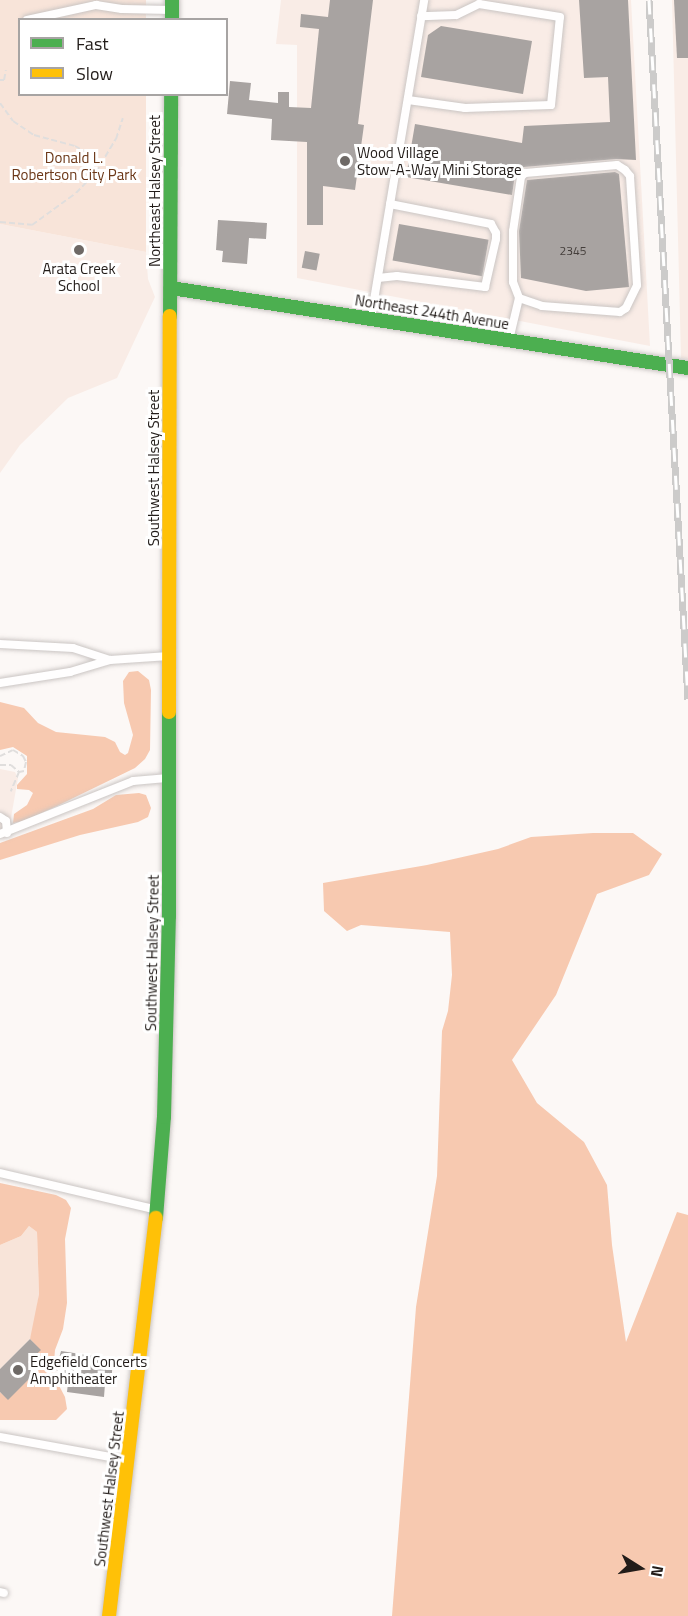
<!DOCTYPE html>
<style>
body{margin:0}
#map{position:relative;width:688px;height:1616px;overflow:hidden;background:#fcf8f6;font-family:"Titillium Web",sans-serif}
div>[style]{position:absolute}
.built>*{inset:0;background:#f9ece6}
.green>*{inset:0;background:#f8e4d9}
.forest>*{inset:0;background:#f7c9b0}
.building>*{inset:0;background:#a8a3a1;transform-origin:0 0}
.path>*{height:2px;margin-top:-1px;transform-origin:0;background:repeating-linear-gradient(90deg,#e0dedd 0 6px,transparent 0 9px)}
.roads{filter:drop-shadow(0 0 2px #cac5c3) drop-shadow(0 0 2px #cac5c3)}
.lane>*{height:8px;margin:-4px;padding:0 4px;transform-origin:4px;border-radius:4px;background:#fffefe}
.fast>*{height:14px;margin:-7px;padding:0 7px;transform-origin:7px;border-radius:7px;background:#4caf50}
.slow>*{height:14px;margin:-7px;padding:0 7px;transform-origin:7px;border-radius:7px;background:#ffc107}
.rail>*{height:7px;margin-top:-3.5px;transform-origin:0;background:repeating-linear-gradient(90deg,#fff 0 14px,#cccbca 0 28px);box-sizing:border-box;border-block:2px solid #cccbca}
.dots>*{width:16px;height:16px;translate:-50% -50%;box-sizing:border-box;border:3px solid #fff;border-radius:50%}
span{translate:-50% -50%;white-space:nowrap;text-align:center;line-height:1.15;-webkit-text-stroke:6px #fff;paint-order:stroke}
.number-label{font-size:12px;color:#443e3b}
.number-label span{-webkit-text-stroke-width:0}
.poi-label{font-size:15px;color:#221c19}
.left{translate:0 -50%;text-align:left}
.park-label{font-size:15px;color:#6b3717}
.street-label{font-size:15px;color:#221c19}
.legend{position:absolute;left:18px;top:18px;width:210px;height:78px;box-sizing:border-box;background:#fff;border:2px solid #a7a4a3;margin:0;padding:8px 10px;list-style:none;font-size:18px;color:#221c19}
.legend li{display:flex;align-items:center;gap:12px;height:30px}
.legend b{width:30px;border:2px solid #a7a4a3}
.north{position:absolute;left:610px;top:1538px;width:60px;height:60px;-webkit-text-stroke:4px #fff;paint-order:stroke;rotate:101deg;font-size:16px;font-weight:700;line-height:24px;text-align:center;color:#221c19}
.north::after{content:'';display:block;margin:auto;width:21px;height:27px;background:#221c19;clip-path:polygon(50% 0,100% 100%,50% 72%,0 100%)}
</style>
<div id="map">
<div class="built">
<div style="clip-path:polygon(281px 0,631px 0,650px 346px,297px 278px,297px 45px,276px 44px)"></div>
<div style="clip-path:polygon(672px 0,688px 0,688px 359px,681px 358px)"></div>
<div style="clip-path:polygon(0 224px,146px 252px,148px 279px,155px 297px,117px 378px,68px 398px,20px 445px,0 473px)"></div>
<div style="clip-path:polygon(0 769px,15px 772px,18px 778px,9px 829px,0 831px)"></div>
</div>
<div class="green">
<div style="clip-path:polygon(0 0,146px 0,146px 19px,20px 20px,20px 94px,146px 95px,146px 252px,0 224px)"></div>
<div style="clip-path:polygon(29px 1226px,37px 1232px,39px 1294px,33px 1331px,30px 1339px,0 1369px,0 1245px,21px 1236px)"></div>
</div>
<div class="forest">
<div style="clip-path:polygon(138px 671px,149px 680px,151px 690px,150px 750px,145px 759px,135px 768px,59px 805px,24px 821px,13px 823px,14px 814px,27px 805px,33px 793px,29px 790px,17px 789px,17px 785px,27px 774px,27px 756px,13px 747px,0 750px,0 702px,24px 708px,38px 723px,56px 732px,105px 737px,115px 742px,120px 752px,125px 755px,128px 753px,133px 735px,124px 703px,123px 681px,129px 672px)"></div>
<div style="clip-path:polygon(139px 793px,146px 795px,151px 808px,148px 817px,138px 822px,80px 835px,0 860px,0 843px,93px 809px,116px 795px)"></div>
<div style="clip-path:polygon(593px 833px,633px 833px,662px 854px,649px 875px,597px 894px,556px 995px,512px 1060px,537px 1103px,584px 1142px,607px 1185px,612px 1245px,626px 1342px,677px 1212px,688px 1215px,688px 1616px,392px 1616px,416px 1307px,437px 1176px,442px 1031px,448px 1011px,452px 975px,450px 932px,361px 925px,347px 931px,324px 911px,323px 883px,427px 865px,498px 849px,531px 837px)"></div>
<div style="clip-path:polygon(0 1183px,56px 1195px,66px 1200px,71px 1208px,65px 1239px,67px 1303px,63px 1329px,55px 1350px,53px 1374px,65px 1397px,67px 1409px,56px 1420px,0 1420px,0 1392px,8px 1399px,37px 1371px,28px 1362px,40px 1350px,30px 1339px,39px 1294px,37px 1232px,29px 1226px,21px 1236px,0 1245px)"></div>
</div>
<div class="building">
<div style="clip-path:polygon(330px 0,373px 0,358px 124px,364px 125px,355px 190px,323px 186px,323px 225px,307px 225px,307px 142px,271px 140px,272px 119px,227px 114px,230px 81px,251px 83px,249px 100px,278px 103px,278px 92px,289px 92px,289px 107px,311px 108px,319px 29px,300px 27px,301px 14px,328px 17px)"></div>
<div style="clip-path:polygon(579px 0,628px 0,636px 160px,616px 159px,524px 167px,515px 175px,512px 195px,406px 177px,415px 124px,522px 143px,524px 126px,610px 122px,608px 77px,584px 78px)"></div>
<div style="clip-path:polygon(674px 0,688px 0,688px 58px,677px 58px)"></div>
<div style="clip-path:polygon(441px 26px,532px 41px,523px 94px,421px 77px,428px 35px)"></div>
<div style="clip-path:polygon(615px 172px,619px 174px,629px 287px,586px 291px,521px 278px,519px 231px,527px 180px)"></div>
<div style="clip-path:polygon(218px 220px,267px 223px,266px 239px,249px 238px,247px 264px,222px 262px,223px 251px,216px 250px)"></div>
<div style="left:399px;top:224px;width:91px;height:37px;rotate:10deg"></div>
<div style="left:305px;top:251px;width:15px;height:17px;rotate:11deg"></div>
<div style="clip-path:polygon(30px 1339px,41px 1350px,28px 1362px,37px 1371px,8px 1400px,0 1392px,0 1369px)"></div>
<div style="clip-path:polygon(61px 1351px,113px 1359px,111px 1385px,105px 1384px,104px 1397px,67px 1392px,69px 1374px,56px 1370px)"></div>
</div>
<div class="path">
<div style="left:0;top:80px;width:4px"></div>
<div style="left:4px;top:80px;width:10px;rotate:-79deg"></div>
<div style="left:0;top:103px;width:22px;rotate:54deg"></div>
<div style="left:13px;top:121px;width:25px;rotate:34deg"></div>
<div style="left:34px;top:135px;width:42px;rotate:15deg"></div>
<div style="left:75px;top:146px;width:31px;rotate:29deg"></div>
<div style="left:0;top:222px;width:32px;rotate:5deg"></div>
<div style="left:32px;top:225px;width:54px;rotate:-36deg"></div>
<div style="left:76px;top:193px;width:29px;rotate:-46deg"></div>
<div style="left:96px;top:172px;width:39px;rotate:-59deg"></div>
<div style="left:116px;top:139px;width:22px;rotate:-72deg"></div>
<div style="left:0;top:756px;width:14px;rotate:-25deg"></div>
<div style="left:13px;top:750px;width:12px;rotate:31deg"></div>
<div style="left:23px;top:756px;width:7px;rotate:63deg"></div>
<div style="left:26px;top:762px;width:9px;rotate:103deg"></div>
<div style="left:24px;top:771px;width:5px;rotate:169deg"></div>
<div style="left:19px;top:772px;width:21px;rotate:113deg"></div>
<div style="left:0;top:765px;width:11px"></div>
<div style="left:11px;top:765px;width:11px;rotate:41deg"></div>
</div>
<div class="roads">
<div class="lane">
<div style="left:27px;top:20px;width:71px;rotate:-12.3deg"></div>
<div style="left:96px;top:5px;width:26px;rotate:9deg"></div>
<div style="left:122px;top:9px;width:49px;rotate:1.2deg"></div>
<div style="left:408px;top:100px;width:58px;rotate:8deg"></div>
<div style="left:465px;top:108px;width:86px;rotate:-2deg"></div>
<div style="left:551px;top:105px;width:88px;rotate:-84.2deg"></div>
<div style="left:560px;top:17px;width:82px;rotate:-170.9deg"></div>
<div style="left:479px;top:4px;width:25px;rotate:154deg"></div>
<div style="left:456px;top:15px;width:35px;rotate:178deg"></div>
<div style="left:378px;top:278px;width:19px;rotate:-6deg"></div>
<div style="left:397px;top:276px;width:89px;rotate:7.1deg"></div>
<div style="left:485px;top:287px;width:49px;rotate:-77.1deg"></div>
<div style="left:496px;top:239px;width:6px;rotate:-90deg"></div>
<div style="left:496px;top:233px;width:10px;rotate:-119deg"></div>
<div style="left:491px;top:224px;width:103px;rotate:-168.8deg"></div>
<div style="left:371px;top:318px;width:322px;rotate:-80.5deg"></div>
<div style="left:509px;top:340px;width:43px;rotate:-76.6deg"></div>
<div style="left:519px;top:298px;width:24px;rotate:19deg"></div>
<div style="left:542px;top:306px;width:78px;rotate:4.4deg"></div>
<div style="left:620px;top:312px;width:7px;rotate:-34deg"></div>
<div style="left:626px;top:308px;width:25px;rotate:-64deg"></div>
<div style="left:637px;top:285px;width:109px;rotate:-93.7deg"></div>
<div style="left:630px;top:176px;width:8px;rotate:-130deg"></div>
<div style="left:625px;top:170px;width:9px;rotate:-148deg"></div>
<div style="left:617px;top:165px;width:92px;rotate:175deg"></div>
<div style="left:525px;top:173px;width:6px;rotate:135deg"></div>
<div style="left:521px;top:177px;width:55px;rotate:98.4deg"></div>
<div style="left:513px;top:231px;width:51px;rotate:90deg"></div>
<div style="left:513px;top:282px;width:17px;rotate:69deg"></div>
<div style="left:0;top:644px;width:73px;rotate:3.1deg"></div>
<div style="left:73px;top:648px;width:38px;rotate:18deg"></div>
<div style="left:0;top:683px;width:71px;rotate:-8.9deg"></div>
<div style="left:70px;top:672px;width:42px;rotate:-16.7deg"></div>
<div style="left:110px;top:660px;width:59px;rotate:-3.9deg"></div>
<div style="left:0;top:817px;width:7px;rotate:34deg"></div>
<div style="left:6px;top:821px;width:12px;rotate:85deg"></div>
<div style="left:0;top:834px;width:143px;rotate:-21.7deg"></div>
<div style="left:133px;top:781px;width:36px;rotate:-5deg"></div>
<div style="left:0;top:1173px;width:158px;rotate:13.2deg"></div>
<div style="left:0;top:1437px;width:129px;rotate:10.3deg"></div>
<div style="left:0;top:1592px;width:4px;rotate:14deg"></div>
</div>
<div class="fast">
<div style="left:172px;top:0;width:20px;rotate:90deg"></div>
<div style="left:171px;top:288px;width:523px;rotate:8.8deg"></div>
<div style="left:170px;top:316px;width:222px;rotate:-89.7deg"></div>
<div style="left:156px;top:1218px;width:101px;rotate:-85.5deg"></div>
<div style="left:164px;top:1117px;width:201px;rotate:-88.6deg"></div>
<div style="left:169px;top:916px;width:204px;rotate:-90deg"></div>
</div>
<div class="slow">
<div style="left:169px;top:712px;width:396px;rotate:-89.9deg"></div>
<div style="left:109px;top:1616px;width:401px;rotate:-83.3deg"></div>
</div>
</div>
<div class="rail">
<div style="left:649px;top:0;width:700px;rotate:86.81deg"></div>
</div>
<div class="dots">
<div style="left:345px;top:161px;background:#6e6966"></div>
<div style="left:79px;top:250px;background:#6e6966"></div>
<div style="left:18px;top:1370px;background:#6e6966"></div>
</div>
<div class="number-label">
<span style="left:573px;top:251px">2345</span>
</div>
<div class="poi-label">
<span class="left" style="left:357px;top:161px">Wood Village<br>Stow-A-Way Mini Storage</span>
<span style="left:79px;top:277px">Arata Creek<br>School</span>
<span class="left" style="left:30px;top:1370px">Edgefield Concerts<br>Amphitheater</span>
</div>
<div class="park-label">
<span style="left:74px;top:166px">Donald L.<br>Robertson City Park</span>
</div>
<div class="street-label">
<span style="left:155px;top:191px;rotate:-90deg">Northeast Halsey Street</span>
<span style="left:432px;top:312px;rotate:9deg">Northeast 244th Avenue</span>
<span style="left:154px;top:468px;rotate:-90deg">Southwest Halsey Street</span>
<span style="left:152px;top:953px;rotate:-89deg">Southwest Halsey Street</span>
<span style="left:109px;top:1489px;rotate:-83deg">Southwest Halsey Street</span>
</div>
<ul class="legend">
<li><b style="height:8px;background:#4caf50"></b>Fast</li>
<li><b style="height:8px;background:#ffc107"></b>Slow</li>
</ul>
<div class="north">N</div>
</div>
